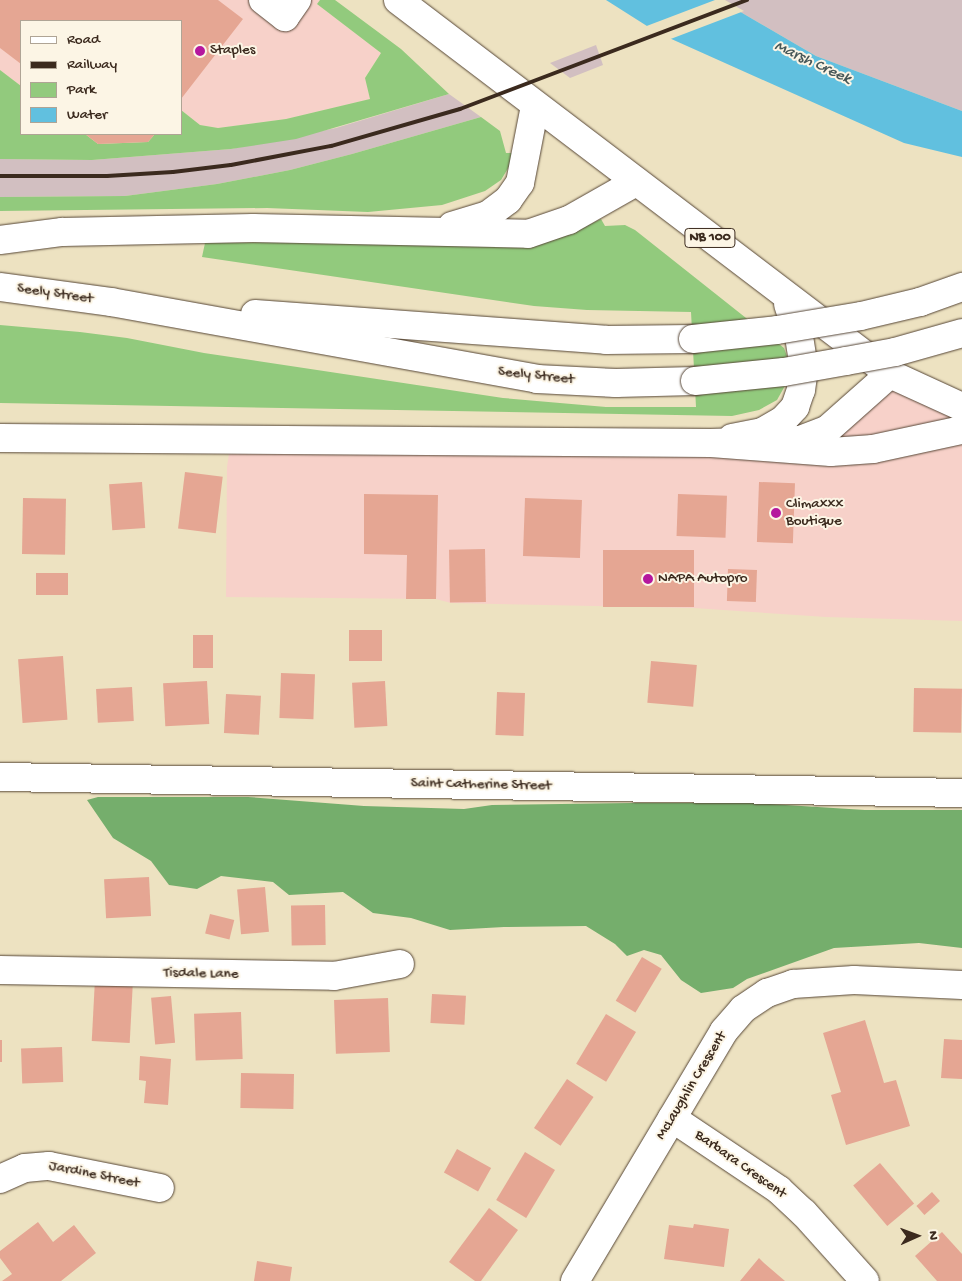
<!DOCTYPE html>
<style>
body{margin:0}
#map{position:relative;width:962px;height:1281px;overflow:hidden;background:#ede2c1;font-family:"Gochi Hand",sans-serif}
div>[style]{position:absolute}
.built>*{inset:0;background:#f7d1c9}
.industrial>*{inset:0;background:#d2bfc1}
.green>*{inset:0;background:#92ca7d}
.forest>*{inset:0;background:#75ae6c}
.water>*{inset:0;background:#61c0df}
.pier>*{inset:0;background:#ede2c1}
.building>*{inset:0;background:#e5a693;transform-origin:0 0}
.roads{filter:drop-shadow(0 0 1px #564636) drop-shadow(0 0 1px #564636)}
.minor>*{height:28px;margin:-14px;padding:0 14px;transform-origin:14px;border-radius:14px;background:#fff}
.major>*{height:28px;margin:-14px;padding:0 14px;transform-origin:14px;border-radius:14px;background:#fff}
.rail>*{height:4px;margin:-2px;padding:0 2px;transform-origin:2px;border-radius:2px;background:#3b2a1e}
.bridges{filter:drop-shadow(0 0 1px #564636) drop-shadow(0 0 1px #564636)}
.major-bridge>*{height:28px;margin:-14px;padding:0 14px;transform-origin:14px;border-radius:14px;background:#fff}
.dots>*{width:14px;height:14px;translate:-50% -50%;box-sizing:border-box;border:2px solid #fcf5e5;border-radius:50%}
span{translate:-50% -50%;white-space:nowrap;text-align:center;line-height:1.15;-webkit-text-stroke:4px #fcf5e5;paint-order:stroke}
.shield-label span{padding:1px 4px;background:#fcf5e5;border:1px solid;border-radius:4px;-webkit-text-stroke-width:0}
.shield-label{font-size:14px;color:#3b2a1e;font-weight:700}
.poi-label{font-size:15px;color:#3b2a1e}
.left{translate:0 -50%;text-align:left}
.street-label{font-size:15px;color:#3b2a1e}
.water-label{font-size:16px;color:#465758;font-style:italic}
.legend{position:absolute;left:20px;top:20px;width:162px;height:115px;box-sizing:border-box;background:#fcf5e5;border:1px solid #afa495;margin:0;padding:6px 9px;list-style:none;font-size:15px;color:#3b2a1e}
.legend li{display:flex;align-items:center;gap:10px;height:25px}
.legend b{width:25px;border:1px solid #afa495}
.north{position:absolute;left:892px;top:1211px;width:50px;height:50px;-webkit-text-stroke:4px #fcf5e5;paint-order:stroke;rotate:88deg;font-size:14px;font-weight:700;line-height:20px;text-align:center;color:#3b2a1e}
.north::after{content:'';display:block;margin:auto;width:18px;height:22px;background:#3b2a1e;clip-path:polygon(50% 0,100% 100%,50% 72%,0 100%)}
</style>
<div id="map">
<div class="built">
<div style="clip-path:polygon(0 0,320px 0,317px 4px,381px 53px,365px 77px,370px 99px,286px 119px,218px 128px,200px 125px,181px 110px,181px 21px,21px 21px,21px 86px,0 70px)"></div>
<div style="clip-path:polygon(890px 374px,962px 407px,962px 621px,826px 617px,694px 608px,451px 603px,436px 599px,226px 597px,227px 467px,231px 440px,800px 440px)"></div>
</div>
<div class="industrial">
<div style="clip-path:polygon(720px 0,962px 0,962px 111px,816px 56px)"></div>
<div style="clip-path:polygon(596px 45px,603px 65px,570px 78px,550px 63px)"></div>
<div style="clip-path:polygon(449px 94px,481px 117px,352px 154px,290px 170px,217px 184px,125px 196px,0 197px,0 159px,92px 160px,231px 149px,336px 128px)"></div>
</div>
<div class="green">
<div style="clip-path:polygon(320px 0,335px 0,401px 49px,449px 94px,296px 139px,231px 149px,92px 160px,0 159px,0 70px,21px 86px,21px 134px,85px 134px,98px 144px,148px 142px,155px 134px,181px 134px,181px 110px,200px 125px,218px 128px,286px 119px,370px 99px,365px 78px,381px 53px,317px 4px)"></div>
<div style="clip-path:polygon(481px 117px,500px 131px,506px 153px,512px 153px,510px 165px,501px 180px,485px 191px,442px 205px,368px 212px,267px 208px,0 211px,0 197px,125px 196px,217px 184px,290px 170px,352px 154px)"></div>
<div style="clip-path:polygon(601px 219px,605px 226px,625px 225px,635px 230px,784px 348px,789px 362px,786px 384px,777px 400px,759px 410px,732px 416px,0 403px,0 325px,80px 332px,127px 338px,204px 353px,503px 398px,606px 407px,696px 407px,691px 312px,587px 310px,534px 306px,202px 257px,205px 243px,532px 240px,584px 227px)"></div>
</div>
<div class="forest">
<div style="clip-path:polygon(98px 797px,248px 797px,364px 806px,464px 809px,492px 805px,632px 803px,755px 803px,865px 810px,962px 810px,962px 948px,919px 943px,834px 948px,747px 979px,733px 988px,701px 993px,681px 980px,661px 955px,644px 950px,627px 956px,615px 944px,586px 926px,504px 927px,450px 930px,411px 918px,373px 913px,343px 892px,289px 895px,273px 882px,221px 876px,197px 889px,169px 885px,151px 861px,113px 838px,87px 800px)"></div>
</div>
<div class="water">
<div style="clip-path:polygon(606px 0,720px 0,816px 56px,962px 111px,962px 157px,904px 143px,658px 33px)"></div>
</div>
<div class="pier">
<div style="clip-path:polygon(715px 0,725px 0,744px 11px,668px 40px,644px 27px)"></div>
</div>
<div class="building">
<div style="clip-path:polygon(0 0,218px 0,243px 19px,181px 99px,181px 21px,21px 21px,21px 64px,0 48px)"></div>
<div style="clip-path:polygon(85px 134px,155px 134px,148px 142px,98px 144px)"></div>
<div style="left:185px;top:472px;width:38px;height:57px;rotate:7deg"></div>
<div style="left:142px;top:482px;width:46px;height:33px;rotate:86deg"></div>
<div style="left:759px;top:482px;width:36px;height:60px;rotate:2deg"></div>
<div style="clip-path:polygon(364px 494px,438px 495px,436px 599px,406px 599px,407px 555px,364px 554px)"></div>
<div style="left:678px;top:494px;width:49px;height:42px;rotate:2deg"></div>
<div style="left:23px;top:498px;width:43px;height:56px;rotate:1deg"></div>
<div style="left:525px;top:498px;width:57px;height:58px;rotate:2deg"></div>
<div style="left:485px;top:549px;width:53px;height:36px;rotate:89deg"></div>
<div style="left:603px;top:550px;width:91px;height:57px"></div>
<div style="left:728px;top:569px;width:29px;height:32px;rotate:2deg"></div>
<div style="left:36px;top:573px;width:32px;height:22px"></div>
<div style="left:382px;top:630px;width:31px;height:33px;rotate:90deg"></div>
<div style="left:193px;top:635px;width:20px;height:33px"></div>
<div style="left:63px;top:656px;width:64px;height:45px;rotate:86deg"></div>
<div style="left:651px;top:661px;width:46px;height:42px;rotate:5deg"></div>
<div style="left:281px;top:673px;width:34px;height:45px;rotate:2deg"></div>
<div style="left:207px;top:681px;width:43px;height:44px;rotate:87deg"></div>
<div style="left:385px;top:681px;width:45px;height:33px;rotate:87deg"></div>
<div style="left:132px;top:687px;width:34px;height:36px;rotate:87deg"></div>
<div style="left:914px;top:688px;width:48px;height:44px;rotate:1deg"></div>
<div style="left:497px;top:692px;width:28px;height:43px;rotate:2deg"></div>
<div style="left:226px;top:694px;width:35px;height:39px;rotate:3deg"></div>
<div style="left:149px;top:877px;width:39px;height:45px;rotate:87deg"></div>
<div style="left:265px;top:887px;width:45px;height:28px;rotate:85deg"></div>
<div style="left:325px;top:905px;width:40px;height:34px;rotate:89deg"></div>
<div style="left:210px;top:914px;width:25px;height:20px;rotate:14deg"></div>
<div style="left:642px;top:957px;width:23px;height:51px;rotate:31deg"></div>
<div style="left:95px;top:979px;width:38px;height:62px;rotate:3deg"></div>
<div style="left:432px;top:994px;width:34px;height:29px;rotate:3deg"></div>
<div style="left:171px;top:996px;width:47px;height:20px;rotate:85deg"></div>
<div style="left:388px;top:998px;width:54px;height:54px;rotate:88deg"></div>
<div style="left:241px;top:1012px;width:47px;height:47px;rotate:88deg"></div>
<div style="left:606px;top:1014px;width:35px;height:58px;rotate:31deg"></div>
<div style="clip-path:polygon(865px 1020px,884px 1083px,896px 1080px,910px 1126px,846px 1145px,831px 1095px,841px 1092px,823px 1033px)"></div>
<div style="clip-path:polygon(944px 1039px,962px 1040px,962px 1079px,941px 1078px)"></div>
<div style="left:0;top:1040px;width:2px;height:22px"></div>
<div style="left:62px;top:1047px;width:35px;height:41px;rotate:88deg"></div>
<div style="clip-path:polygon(140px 1056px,171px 1059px,168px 1105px,144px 1103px,146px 1081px,139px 1080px)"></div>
<div style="left:241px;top:1073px;width:53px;height:35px;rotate:1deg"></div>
<div style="left:567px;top:1079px;width:32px;height:59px;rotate:34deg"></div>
<div style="left:457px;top:1149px;width:39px;height:27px;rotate:29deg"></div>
<div style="left:525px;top:1152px;width:35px;height:56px;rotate:31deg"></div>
<div style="left:880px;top:1163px;width:53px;height:35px;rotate:50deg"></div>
<div style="left:932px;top:1192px;width:12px;height:21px;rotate:48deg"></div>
<div style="clip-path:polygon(489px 1208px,518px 1230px,481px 1281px,475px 1281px,449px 1262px)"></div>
<div style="clip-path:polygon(38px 1222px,53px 1242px,74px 1225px,96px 1253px,61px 1281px,2px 1281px,12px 1274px,0 1258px,0 1251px)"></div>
<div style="clip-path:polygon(694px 1224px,729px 1229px,724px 1267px,664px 1259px,669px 1225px,693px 1228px)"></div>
<div style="clip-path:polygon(942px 1232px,962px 1254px,962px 1281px,937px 1281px,915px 1256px)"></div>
<div style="clip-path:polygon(759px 1258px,764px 1263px,785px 1281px,740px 1281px)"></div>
<div style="clip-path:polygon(257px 1261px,292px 1267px,290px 1281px,254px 1281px)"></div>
</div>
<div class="roads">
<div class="minor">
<div style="left:263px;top:0;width:28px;rotate:38deg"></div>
<div style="left:285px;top:17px;width:21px;rotate:-55deg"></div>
<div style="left:0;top:438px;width:711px;rotate:0.4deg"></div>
<div style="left:711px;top:443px;width:89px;rotate:-1.9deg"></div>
<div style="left:800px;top:440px;width:30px;rotate:-21deg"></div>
<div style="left:828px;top:429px;width:83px;rotate:-41.6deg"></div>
<div style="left:0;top:777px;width:962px;rotate:0.95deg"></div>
<div style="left:0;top:970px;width:334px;rotate:1deg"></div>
<div style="left:334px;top:976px;width:67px;rotate:-10.3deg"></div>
<div style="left:672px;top:1118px;width:129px;rotate:33.9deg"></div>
<div style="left:779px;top:1190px;width:34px;rotate:43deg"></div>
<div style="left:804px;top:1213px;width:91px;rotate:48.1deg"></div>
<div style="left:0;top:1179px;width:27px;rotate:-24deg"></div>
<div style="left:25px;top:1168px;width:24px;rotate:-5deg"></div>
<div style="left:49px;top:1166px;width:113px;rotate:11.2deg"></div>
<div style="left:575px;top:1281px;width:291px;rotate:-59.2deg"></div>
<div style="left:724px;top:1031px;width:29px;rotate:-49deg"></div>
<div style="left:743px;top:1009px;width:29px;rotate:-34deg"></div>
<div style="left:767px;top:993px;width:28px;rotate:-19deg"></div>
<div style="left:793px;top:984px;width:61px;rotate:-3.8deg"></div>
<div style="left:854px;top:980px;width:108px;rotate:2.7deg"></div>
</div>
<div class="major">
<div style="left:398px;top:0;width:618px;rotate:37.24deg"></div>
<div style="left:890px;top:374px;width:79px;rotate:24.6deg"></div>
<div style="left:452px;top:226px;width:38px;rotate:-17deg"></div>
<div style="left:488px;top:215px;width:25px;rotate:-37deg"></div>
<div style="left:508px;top:200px;width:21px;rotate:-55deg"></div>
<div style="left:520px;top:183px;width:78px;rotate:-79deg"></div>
<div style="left:0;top:240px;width:63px;rotate:-7.4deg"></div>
<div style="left:62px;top:232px;width:191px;rotate:-1.2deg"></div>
<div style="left:253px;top:228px;width:275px;rotate:1.2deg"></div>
<div style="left:528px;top:234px;width:43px;rotate:-18.9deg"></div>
<div style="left:569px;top:220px;width:77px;rotate:-29.6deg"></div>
<div style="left:0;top:287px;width:112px;rotate:7.7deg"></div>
<div style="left:111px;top:302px;width:433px;rotate:10.2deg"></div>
<div style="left:537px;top:379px;width:79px;rotate:2.9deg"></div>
<div style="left:616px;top:383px;width:79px;rotate:-1.5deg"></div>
<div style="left:255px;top:314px;width:352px;rotate:4.2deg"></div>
<div style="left:606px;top:340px;width:87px;rotate:-0.7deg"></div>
<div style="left:732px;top:438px;width:31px;rotate:-11deg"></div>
<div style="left:762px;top:432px;width:24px;rotate:-30deg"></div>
<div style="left:783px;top:420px;width:18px;rotate:-47deg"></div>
<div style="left:795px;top:407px;width:18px;rotate:-71deg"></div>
<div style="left:801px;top:390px;width:22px;rotate:-82deg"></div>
<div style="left:804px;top:368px;width:30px;rotate:-99deg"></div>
<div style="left:799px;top:338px;width:35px;rotate:-108deg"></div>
<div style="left:711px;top:443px;width:120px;rotate:4.3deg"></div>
<div style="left:831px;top:452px;width:42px;rotate:-4.1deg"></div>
<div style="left:873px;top:449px;width:91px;rotate:-12.1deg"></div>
</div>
</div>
<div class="rail">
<div style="left:0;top:176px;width:107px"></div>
<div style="left:107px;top:176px;width:66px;rotate:-3.5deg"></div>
<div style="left:173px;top:172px;width:58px;rotate:-6.9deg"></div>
<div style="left:231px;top:165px;width:102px;rotate:-10.8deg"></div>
<div style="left:331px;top:146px;width:134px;rotate:-16deg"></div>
<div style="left:460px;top:109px;width:307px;rotate:-20.8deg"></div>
</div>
<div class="bridges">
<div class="major-bridge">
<div style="left:693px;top:339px;width:84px;rotate:-6.1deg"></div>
<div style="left:777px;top:330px;width:85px;rotate:-9.5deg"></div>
<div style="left:861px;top:316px;width:61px;rotate:-13.3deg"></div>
<div style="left:920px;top:302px;width:45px;rotate:-19.7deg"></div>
<div style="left:695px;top:381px;width:89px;rotate:-5.8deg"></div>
<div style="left:784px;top:372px;width:63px;rotate:-10.1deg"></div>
<div style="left:846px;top:361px;width:50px;rotate:-10.4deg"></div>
<div style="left:895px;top:352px;width:70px;rotate:-15.8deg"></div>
</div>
</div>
<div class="dots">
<div style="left:200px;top:51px;background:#b5179e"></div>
<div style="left:776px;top:513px;background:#b5179e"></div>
<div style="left:648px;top:579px;background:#b5179e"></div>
</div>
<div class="shield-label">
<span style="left:710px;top:238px">NB 100</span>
</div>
<div class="poi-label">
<span class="left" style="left:210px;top:51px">Staples</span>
<span class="left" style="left:786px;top:513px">Climaxxx<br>Boutique</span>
<span class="left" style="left:658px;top:579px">NAPA Autopro</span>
</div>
<div class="street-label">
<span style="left:55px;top:294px;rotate:8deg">Seely Street</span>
<span style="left:536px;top:376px;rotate:6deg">Seely Street</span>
<span style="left:481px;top:785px;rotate:1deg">Saint Catherine Street</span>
<span style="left:201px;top:974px;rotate:1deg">Tisdale Lane</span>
<span style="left:692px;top:1086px;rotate:-59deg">McLaughlin Crescent</span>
<span style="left:740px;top:1165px;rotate:35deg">Barbara Crescent</span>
<span style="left:94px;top:1175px;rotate:11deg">Jardine Street</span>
</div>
<div class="water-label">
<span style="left:812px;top:64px;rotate:25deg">Marsh Creek</span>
</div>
<ul class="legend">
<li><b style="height:6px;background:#fff"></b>Road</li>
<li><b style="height:6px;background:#3b2a1e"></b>Railway</li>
<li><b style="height:14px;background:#92ca7d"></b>Park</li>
<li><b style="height:14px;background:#61c0df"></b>Water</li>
</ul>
<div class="north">N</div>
</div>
